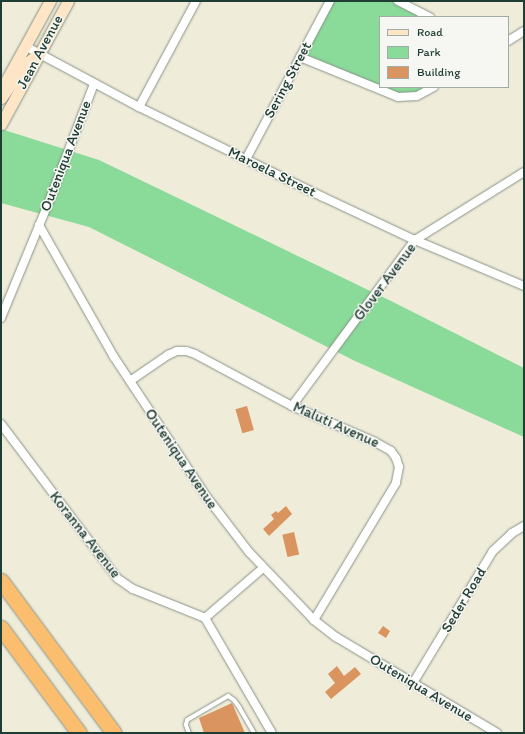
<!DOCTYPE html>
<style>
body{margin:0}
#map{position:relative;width:525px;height:734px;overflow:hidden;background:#f0ecda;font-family:Itim,sans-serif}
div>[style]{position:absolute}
.green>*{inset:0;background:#8ada99}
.building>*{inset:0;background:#da945f;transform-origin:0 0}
.roads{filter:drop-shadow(0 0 1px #889487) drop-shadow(0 0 1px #889487)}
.service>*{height:4px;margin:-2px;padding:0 2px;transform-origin:2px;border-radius:2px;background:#fff}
.minor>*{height:8px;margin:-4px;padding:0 4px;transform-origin:4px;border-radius:4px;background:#fff}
.secondary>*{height:11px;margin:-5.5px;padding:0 5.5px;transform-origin:5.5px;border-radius:5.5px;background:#fde5c5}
.motorway>*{height:15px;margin:-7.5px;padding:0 7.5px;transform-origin:7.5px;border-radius:7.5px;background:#fbbd6e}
span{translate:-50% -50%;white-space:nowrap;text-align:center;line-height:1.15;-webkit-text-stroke:3px #f6f6f2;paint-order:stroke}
.street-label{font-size:15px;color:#1f3d34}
.frame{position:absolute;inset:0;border:2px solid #1f3d34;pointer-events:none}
.legend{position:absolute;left:379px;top:16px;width:130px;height:72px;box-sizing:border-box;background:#f6f6f2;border:1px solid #a0aca6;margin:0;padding:5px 7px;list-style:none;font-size:12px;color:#1f3d34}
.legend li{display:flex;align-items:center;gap:8px;height:20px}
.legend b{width:20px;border:1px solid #a0aca6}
</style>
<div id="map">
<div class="green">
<div style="clip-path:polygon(328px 1px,400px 1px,429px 17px,380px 17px,380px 87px,432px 87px,415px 95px,397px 95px,303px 55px)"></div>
<div style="clip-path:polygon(1px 129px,99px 160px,391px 301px,524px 368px,524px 437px,355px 361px,89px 227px,1px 203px)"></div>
</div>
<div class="building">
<div style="left:247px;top:406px;width:25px;height:12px;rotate:74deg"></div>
<div style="clip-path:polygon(286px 506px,292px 514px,269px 536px,263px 529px,274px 519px,271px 515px,276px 511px,278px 513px)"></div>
<div style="left:294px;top:532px;width:23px;height:12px;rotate:77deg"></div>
<div style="clip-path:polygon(383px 626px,390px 631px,386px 638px,378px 633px)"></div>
<div style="clip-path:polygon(337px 666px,344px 676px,355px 667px,361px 674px,331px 699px,325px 692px,335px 683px,328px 674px)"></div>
<div style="clip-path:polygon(232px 703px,245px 733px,204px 733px,199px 718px)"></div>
</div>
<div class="roads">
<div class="service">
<div style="left:189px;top:733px;width:9px;rotate:-111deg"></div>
<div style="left:186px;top:725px;width:5px;rotate:-79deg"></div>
<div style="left:187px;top:720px;width:48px;rotate:-30.3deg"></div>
<div style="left:228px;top:696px;width:7px;rotate:34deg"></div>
<div style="left:234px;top:700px;width:9px;rotate:54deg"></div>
<div style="left:239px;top:707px;width:30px;rotate:60deg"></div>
</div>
<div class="minor">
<div style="left:398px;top:1px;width:36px;rotate:27deg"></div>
<div style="left:508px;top:41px;width:19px;rotate:-32deg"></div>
<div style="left:25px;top:46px;width:129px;rotate:28.2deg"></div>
<div style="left:139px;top:107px;width:205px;rotate:26.1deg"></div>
<div style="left:323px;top:197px;width:102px;rotate:25.1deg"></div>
<div style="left:415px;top:240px;width:118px;rotate:22.9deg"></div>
<div style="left:300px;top:57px;width:106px;rotate:22.2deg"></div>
<div style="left:398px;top:97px;width:19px;rotate:-3deg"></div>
<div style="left:417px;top:96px;width:19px;rotate:-28deg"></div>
<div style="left:139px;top:107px;width:120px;rotate:-61.7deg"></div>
<div style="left:246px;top:159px;width:179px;rotate:-62deg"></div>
<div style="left:39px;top:225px;width:152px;rotate:60.4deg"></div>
<div style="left:114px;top:357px;width:167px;rotate:56.5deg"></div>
<div style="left:206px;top:496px;width:71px;rotate:52.5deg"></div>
<div style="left:249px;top:552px;width:94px;rotate:46.3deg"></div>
<div style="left:314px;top:620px;width:28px;rotate:38deg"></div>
<div style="left:336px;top:637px;width:187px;rotate:30.8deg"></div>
<div style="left:1px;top:318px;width:129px;rotate:-67.6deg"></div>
<div style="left:50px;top:199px;width:123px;rotate:-69.1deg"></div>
<div style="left:130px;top:381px;width:46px;rotate:-34.4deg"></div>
<div style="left:168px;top:355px;width:10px;rotate:-24deg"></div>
<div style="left:177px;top:351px;width:9px"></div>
<div style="left:186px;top:351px;width:9px;rotate:18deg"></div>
<div style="left:195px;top:354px;width:110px;rotate:28.2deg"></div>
<div style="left:292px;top:406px;width:90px;rotate:23.4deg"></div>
<div style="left:375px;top:442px;width:18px;rotate:29deg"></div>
<div style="left:391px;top:451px;width:9px;rotate:54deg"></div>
<div style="left:396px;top:458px;width:9px;rotate:72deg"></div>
<div style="left:399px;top:467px;width:16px;rotate:101deg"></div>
<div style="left:396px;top:483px;width:160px;rotate:120.9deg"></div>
<div style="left:292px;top:406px;width:207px;rotate:-53.5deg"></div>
<div style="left:415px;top:240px;width:128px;rotate:-32deg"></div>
<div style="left:1px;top:424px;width:193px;rotate:53deg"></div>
<div style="left:117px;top:578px;width:19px;rotate:35deg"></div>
<div style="left:133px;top:589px;width:78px;rotate:21.9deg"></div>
<div style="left:205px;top:618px;width:133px;rotate:59.8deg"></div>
<div style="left:205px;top:618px;width:77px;rotate:-40.8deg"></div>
<div style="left:413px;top:683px;width:154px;rotate:-58.8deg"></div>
<div style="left:493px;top:551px;width:26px;rotate:-43deg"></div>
<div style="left:512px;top:533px;width:14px;rotate:-30deg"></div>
</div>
<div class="secondary">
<div style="left:1px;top:90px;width:102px;rotate:-61.2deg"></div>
<div style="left:1px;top:98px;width:40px;rotate:-55.1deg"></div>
<div style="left:24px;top:65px;width:16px;rotate:-38deg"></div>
<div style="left:1px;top:124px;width:140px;rotate:-61.4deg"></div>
</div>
<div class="motorway">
<div style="left:1px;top:581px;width:189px;rotate:53.4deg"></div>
<div style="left:1px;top:628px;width:131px;rotate:53.4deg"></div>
</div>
</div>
<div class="street-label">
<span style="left:40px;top:52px;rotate:-62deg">Jean Avenue</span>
<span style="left:288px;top:80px;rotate:-62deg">Sering Street</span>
<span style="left:66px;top:156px;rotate:-69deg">Outeniqua Avenue</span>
<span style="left:272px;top:172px;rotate:26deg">Maroela Street</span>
<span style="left:385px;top:282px;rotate:-53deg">Glover Avenue</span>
<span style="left:336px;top:425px;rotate:24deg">Maluti Avenue</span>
<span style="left:181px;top:459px;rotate:56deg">Outeniqua Avenue</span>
<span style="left:85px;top:535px;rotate:52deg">Koranna Avenue</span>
<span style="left:464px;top:600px;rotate:-59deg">Seder Road</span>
<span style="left:421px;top:688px;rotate:31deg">Outeniqua Avenue</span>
</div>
<div class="frame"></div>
<ul class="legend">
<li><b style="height:5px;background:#fde5c5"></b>Road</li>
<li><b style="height:11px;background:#8ada99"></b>Park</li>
<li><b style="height:11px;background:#da945f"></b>Building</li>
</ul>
</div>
